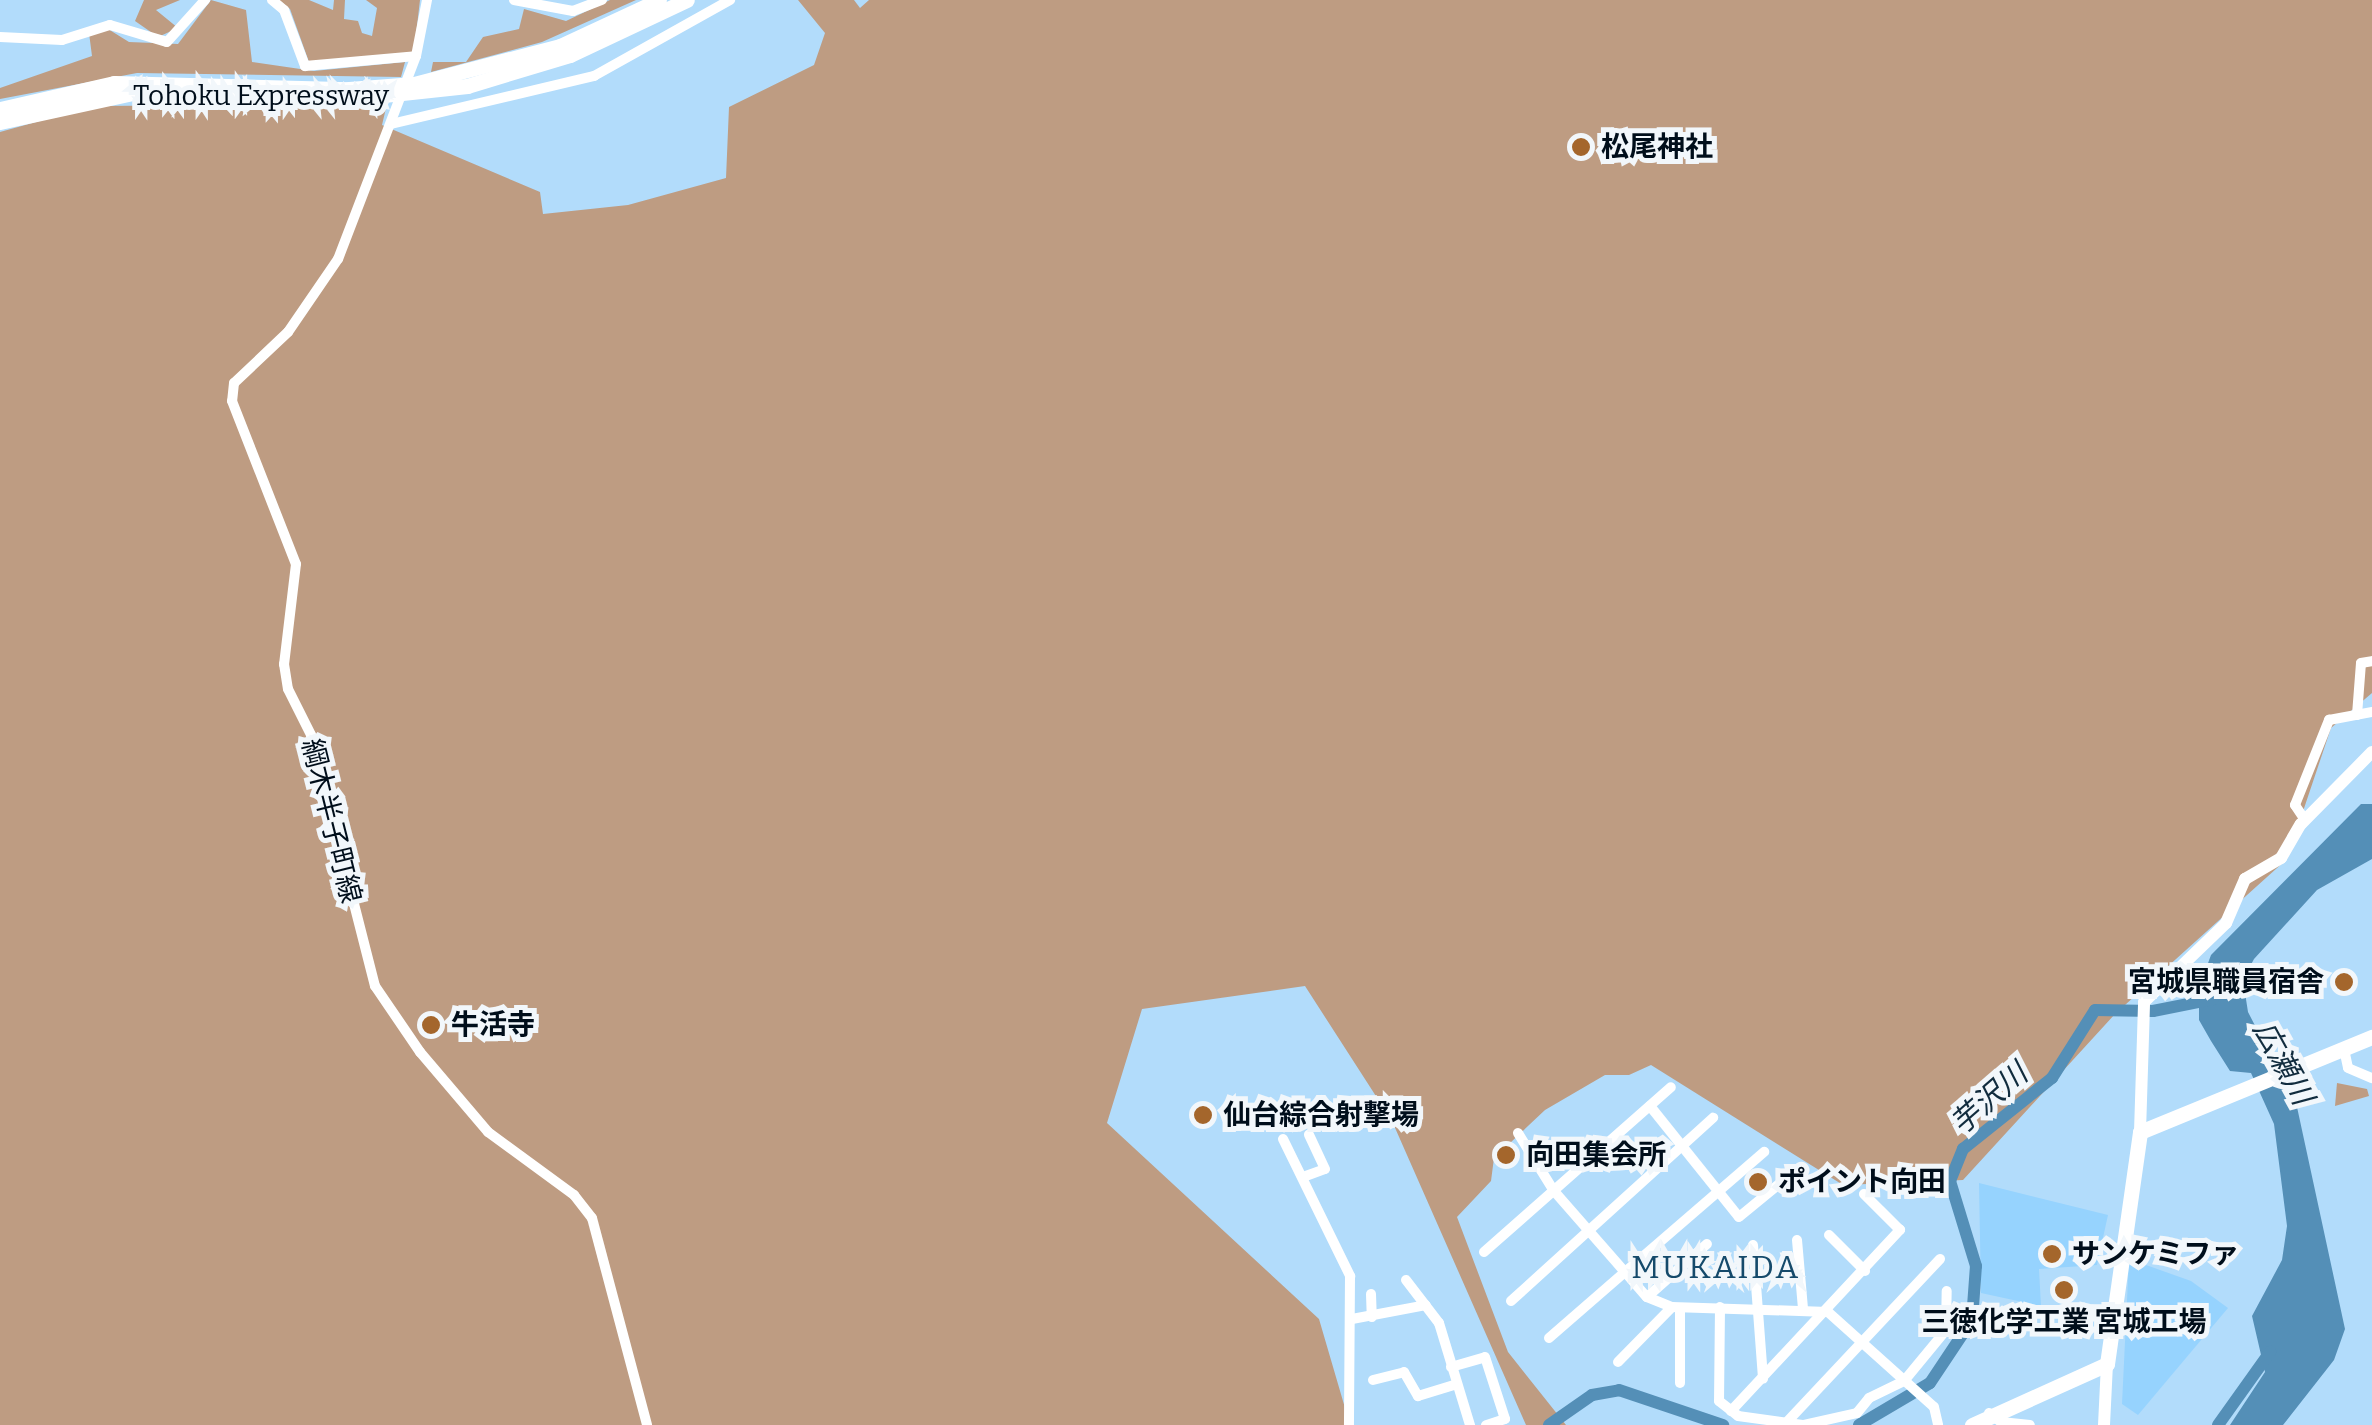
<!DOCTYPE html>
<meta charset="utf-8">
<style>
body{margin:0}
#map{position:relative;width:2372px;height:1425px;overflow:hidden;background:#b2dcfb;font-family:Bitter,"Noto Sans JP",serif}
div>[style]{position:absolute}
.built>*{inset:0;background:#96d3fe}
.green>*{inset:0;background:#be9c82}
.water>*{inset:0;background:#548fb7}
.river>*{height:12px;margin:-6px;padding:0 6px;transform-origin:6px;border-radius:6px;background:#548fb7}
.minor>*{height:10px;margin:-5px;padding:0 5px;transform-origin:5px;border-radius:5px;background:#fff}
.major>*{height:12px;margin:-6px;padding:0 6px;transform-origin:6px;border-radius:6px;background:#fff}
.highway>*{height:15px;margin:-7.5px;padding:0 7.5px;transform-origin:7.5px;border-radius:7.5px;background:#fff}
.dots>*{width:28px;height:28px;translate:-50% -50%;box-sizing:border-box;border:5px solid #f2f7fb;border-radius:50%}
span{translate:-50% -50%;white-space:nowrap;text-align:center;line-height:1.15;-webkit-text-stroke:10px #f2f7fb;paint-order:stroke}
.street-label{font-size:28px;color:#000e1b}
.poi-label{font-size:28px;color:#000e1b;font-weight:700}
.left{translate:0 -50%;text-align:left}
.right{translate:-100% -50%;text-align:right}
.water-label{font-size:30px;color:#112c3e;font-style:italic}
.quarter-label{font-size:32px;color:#154a6b;letter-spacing:2.5px}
</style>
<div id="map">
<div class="built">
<div style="clip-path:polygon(1979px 1183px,2108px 1215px,2097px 1265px,2039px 1269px,2041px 1306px,1981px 1293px)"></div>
<div style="clip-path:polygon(2129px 1259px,2191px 1281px,2228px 1308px,2138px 1415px,2122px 1404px)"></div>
</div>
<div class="green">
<div style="clip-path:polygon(144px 0,180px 0,156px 10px,178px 28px,158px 37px,135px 21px)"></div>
<div style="clip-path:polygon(211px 0,246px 10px,252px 62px,314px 71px,405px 62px,401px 77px,137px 73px,0 99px,0 88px,92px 56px,89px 33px,108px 29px,129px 42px,178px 44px)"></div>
<div style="clip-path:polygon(279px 0,309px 0,333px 10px,334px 0,345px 0,344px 19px,358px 21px,362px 33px,372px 36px,377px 8px,366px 0,420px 0,414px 52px,309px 62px,290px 9px)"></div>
<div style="clip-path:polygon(610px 0,636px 0,542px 42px,431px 72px,433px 62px,466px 62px,483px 37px,519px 29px,524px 9px,566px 21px)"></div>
<div style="clip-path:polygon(798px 0,854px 0,860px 8px,869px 0,2372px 0,2372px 693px,2331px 728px,2287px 859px,2115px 1014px,1963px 1180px,1843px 1185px,1651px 1065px,1629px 1075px,1605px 1075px,1545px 1110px,1494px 1158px,1491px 1181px,1457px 1217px,1508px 1352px,1566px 1425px,1526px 1425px,1392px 1121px,1305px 986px,1142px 1009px,1107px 1123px,1319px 1319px,1350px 1425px,0 1425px,0 132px,94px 106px,387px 104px,382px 125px,540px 192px,543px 214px,628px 205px,726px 178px,729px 107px,814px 65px,825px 33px)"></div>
<div style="clip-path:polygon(2337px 1083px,2367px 1089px,2369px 1096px,2335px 1106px)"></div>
</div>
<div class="water">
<div style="clip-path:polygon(2361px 804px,2372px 804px,2372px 859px,2317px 890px,2254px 959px,2243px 980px,2248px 1012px,2297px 1107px,2345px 1329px,2334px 1360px,2283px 1425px,2230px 1425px,2265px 1372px,2252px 1316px,2282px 1260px,2287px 1226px,2274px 1124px,2251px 1073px,2230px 1071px,2211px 1041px,2199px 1020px,2199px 988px,2211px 955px)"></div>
</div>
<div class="river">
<div style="left:1549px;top:1425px;width:52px;rotate:-34.9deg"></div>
<div style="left:1592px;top:1395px;width:27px;rotate:-10deg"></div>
<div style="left:1619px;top:1390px;width:110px;rotate:18.6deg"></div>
<div style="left:1859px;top:1425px;width:82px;rotate:-30.6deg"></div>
<div style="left:1930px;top:1383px;width:76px;rotate:-56.3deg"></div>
<div style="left:1972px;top:1320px;width:54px;rotate:-85.8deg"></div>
<div style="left:1976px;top:1266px;width:89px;rotate:-107deg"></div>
<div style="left:1950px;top:1181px;width:35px;rotate:-68deg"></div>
<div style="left:1963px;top:1149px;width:114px;rotate:-38.6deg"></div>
<div style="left:2052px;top:1078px;width:80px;rotate:-57.7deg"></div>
<div style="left:2095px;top:1010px;width:58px;rotate:1deg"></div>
<div style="left:2153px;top:1011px;width:61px;rotate:-11.3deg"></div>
<div style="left:2218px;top:1425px;width:90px;rotate:-54.5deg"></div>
</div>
<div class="minor">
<div style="left:272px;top:0;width:16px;rotate:40deg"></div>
<div style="left:284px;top:10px;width:60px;rotate:69.4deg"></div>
<div style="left:305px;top:66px;width:111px;rotate:-5.1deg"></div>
<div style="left:427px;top:0;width:57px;rotate:101.1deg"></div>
<div style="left:416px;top:56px;width:217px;rotate:111deg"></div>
<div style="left:338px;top:259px;width:88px;rotate:124.4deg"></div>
<div style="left:288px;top:332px;width:74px;rotate:136.6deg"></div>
<div style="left:234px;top:383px;width:18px;rotate:96deg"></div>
<div style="left:232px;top:401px;width:175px;rotate:68.6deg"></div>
<div style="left:296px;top:564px;width:101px;rotate:96.8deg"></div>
<div style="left:284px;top:664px;width:25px;rotate:81deg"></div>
<div style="left:288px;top:689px;width:51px;rotate:63.4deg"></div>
<div style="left:311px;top:735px;width:259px;rotate:75.7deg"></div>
<div style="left:375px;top:986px;width:80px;rotate:55.7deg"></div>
<div style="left:420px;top:1052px;width:105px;rotate:49.6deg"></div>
<div style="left:488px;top:1132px;width:107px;rotate:36.2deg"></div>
<div style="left:574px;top:1195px;width:29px;rotate:52deg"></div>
<div style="left:592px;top:1218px;width:214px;rotate:75.1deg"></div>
<div style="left:514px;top:0;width:60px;rotate:10.6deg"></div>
<div style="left:573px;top:11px;width:31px;rotate:-21deg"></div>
<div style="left:0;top:37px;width:62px;rotate:2.8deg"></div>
<div style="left:62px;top:40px;width:50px;rotate:-17.4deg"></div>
<div style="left:110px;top:25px;width:59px;rotate:16.6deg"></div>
<div style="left:167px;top:42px;width:57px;rotate:-47.9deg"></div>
<div style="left:391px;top:124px;width:209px;rotate:-13.3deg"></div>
<div style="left:594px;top:76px;width:156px;rotate:-29.2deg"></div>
<div style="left:2357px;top:715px;width:52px;rotate:-85.6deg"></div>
<div style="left:2361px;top:663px;width:11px;rotate:-10deg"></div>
<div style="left:2305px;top:820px;width:18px;rotate:-124deg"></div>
<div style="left:2295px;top:805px;width:92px;rotate:-68.2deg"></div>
<div style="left:2329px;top:720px;width:44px;rotate:-10.5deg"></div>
<div style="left:2344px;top:1049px;width:19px;rotate:78deg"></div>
<div style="left:2348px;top:1068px;width:26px;rotate:23deg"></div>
<div style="left:1650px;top:1106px;width:142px;rotate:51.3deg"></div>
<div style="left:1739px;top:1217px;width:65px;rotate:-39.4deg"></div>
<div style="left:1518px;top:1133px;width:68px;rotate:58.2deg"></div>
<div style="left:1554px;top:1191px;width:108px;rotate:48.8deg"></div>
<div style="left:1625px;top:1272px;width:184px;rotate:-40.8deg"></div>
<div style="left:1283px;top:1139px;width:153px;rotate:63.9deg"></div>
<div style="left:1350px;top:1276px;width:149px;rotate:90.4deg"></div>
<div style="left:1303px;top:1177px;width:23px;rotate:-20deg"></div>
<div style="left:1325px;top:1169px;width:38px;rotate:-115deg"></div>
<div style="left:1829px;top:1235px;width:51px;rotate:45deg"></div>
<div style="left:1797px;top:1240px;width:69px;rotate:85deg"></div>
<div style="left:1753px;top:1245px;width:134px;rotate:85.7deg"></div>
<div style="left:1484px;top:1252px;width:249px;rotate:-41.4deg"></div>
<div style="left:1406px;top:1280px;width:54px;rotate:52.5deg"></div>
<div style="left:1439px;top:1323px;width:107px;rotate:73.1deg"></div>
<div style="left:1371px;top:1294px;width:23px;rotate:88deg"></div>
<div style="left:1647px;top:1297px;width:80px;rotate:-41.5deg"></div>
<div style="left:1511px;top:1301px;width:273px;rotate:-42.2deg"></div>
<div style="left:1720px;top:1307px;width:94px;rotate:90.6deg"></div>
<div style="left:1719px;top:1401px;width:24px;rotate:38deg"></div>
<div style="left:1738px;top:1416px;width:67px;rotate:7.8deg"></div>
<div style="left:1804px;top:1425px;width:54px;rotate:-12.8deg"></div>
<div style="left:1857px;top:1413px;width:19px;rotate:-51deg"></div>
<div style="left:1869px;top:1398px;width:39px;rotate:-26deg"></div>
<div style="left:1904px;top:1381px;width:66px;rotate:-50.5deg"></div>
<div style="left:1946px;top:1330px;width:39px;rotate:-89deg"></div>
<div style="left:1352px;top:1319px;width:75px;rotate:-10.7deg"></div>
<div style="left:1549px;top:1338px;width:101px;rotate:-41deg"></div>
<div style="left:1625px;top:1272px;width:33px;rotate:49deg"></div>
<div style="left:1647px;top:1297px;width:27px;rotate:22deg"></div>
<div style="left:1672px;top:1307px;width:156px;rotate:1.8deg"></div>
<div style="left:1828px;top:1312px;width:142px;rotate:41.9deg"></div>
<div style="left:1934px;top:1407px;width:18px;rotate:77deg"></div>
<div style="left:1618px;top:1362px;width:77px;rotate:-45.5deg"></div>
<div style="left:1451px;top:1367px;width:35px;rotate:-16deg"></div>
<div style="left:1485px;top:1357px;width:65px;rotate:72.1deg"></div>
<div style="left:1505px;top:1419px;width:20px;rotate:162deg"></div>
<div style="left:1373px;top:1380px;width:32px;rotate:-14deg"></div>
<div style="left:1404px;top:1372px;width:28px;rotate:60deg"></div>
<div style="left:1418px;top:1396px;width:41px;rotate:-17.1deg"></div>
<div style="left:1680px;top:1383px;width:75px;rotate:-90deg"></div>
<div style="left:1731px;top:1411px;width:248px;rotate:-47deg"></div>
<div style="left:1900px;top:1230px;width:51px;rotate:-135deg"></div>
<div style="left:1989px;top:1413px;width:15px;rotate:37deg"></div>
<div style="left:2001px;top:1422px;width:29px;rotate:6deg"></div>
<div style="left:1786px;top:1423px;width:225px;rotate:-46.8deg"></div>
</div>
<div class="major">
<div style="left:2140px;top:1132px;width:130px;rotate:-88.2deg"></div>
<div style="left:2144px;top:1002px;width:114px;rotate:-43.9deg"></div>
<div style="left:2226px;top:923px;width:48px;rotate:-66.6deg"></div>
<div style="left:2245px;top:879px;width:42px;rotate:-30.3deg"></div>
<div style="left:2281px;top:858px;width:39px;rotate:-60deg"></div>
<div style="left:2301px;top:824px;width:101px;rotate:-45.4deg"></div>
<div style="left:2104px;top:1425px;width:61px;rotate:-87.2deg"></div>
</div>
<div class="highway">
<div style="left:0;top:109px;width:117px;rotate:-12.8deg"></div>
<div style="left:114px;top:83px;width:235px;rotate:1.5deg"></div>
<div style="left:349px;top:89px;width:65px;rotate:-4.4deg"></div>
<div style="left:414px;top:84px;width:151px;rotate:-14.6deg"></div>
<div style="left:560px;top:46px;width:109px;rotate:-24.9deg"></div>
<div style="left:0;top:122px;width:136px;rotate:-12.3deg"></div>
<div style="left:133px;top:93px;width:204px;rotate:2deg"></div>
<div style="left:337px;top:100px;width:131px;rotate:-6.1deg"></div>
<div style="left:467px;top:86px;width:108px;rotate:-16.8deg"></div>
<div style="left:570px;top:55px;width:129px;rotate:-25.2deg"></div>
<div style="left:1972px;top:1425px;width:148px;rotate:-24.3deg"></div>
<div style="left:2107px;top:1364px;width:234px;rotate:-81.9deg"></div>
<div style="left:2140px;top:1132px;width:251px;rotate:-22.3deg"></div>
</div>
<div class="dots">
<div style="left:1581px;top:147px;background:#a4662c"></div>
<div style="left:2344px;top:982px;background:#a4662c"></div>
<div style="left:431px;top:1025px;background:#a4662c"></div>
<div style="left:1203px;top:1115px;background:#a4662c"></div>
<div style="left:1506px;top:1155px;background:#a4662c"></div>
<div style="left:1758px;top:1182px;background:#a4662c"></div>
<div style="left:2052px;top:1254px;background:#a4662c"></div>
<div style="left:2064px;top:1290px;background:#a4662c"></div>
</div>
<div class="street-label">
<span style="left:261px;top:96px">Tohoku Expressway</span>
<span style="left:331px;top:821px;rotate:76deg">綱木半子町線</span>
</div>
<div class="poi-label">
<span class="left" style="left:1601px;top:147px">松尾神社</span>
<span class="right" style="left:2324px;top:982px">宮城県職員宿舎</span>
<span class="left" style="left:451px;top:1025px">牛活寺</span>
<span class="left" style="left:1223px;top:1115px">仙台綜合射撃場</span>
<span class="left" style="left:1526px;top:1155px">向田集会所</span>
<span class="left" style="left:1778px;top:1182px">ポイント向田</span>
<span class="left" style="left:2072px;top:1254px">サンケミファ</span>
<span style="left:2064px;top:1322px">三徳化学工業 宮城工場</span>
</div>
<div class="water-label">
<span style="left:2283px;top:1063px;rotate:61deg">広瀬川</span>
<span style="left:1989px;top:1099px;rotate:-41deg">芋沢川</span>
</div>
<div class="quarter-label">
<span style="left:1716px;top:1267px">MUKAIDA</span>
</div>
</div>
